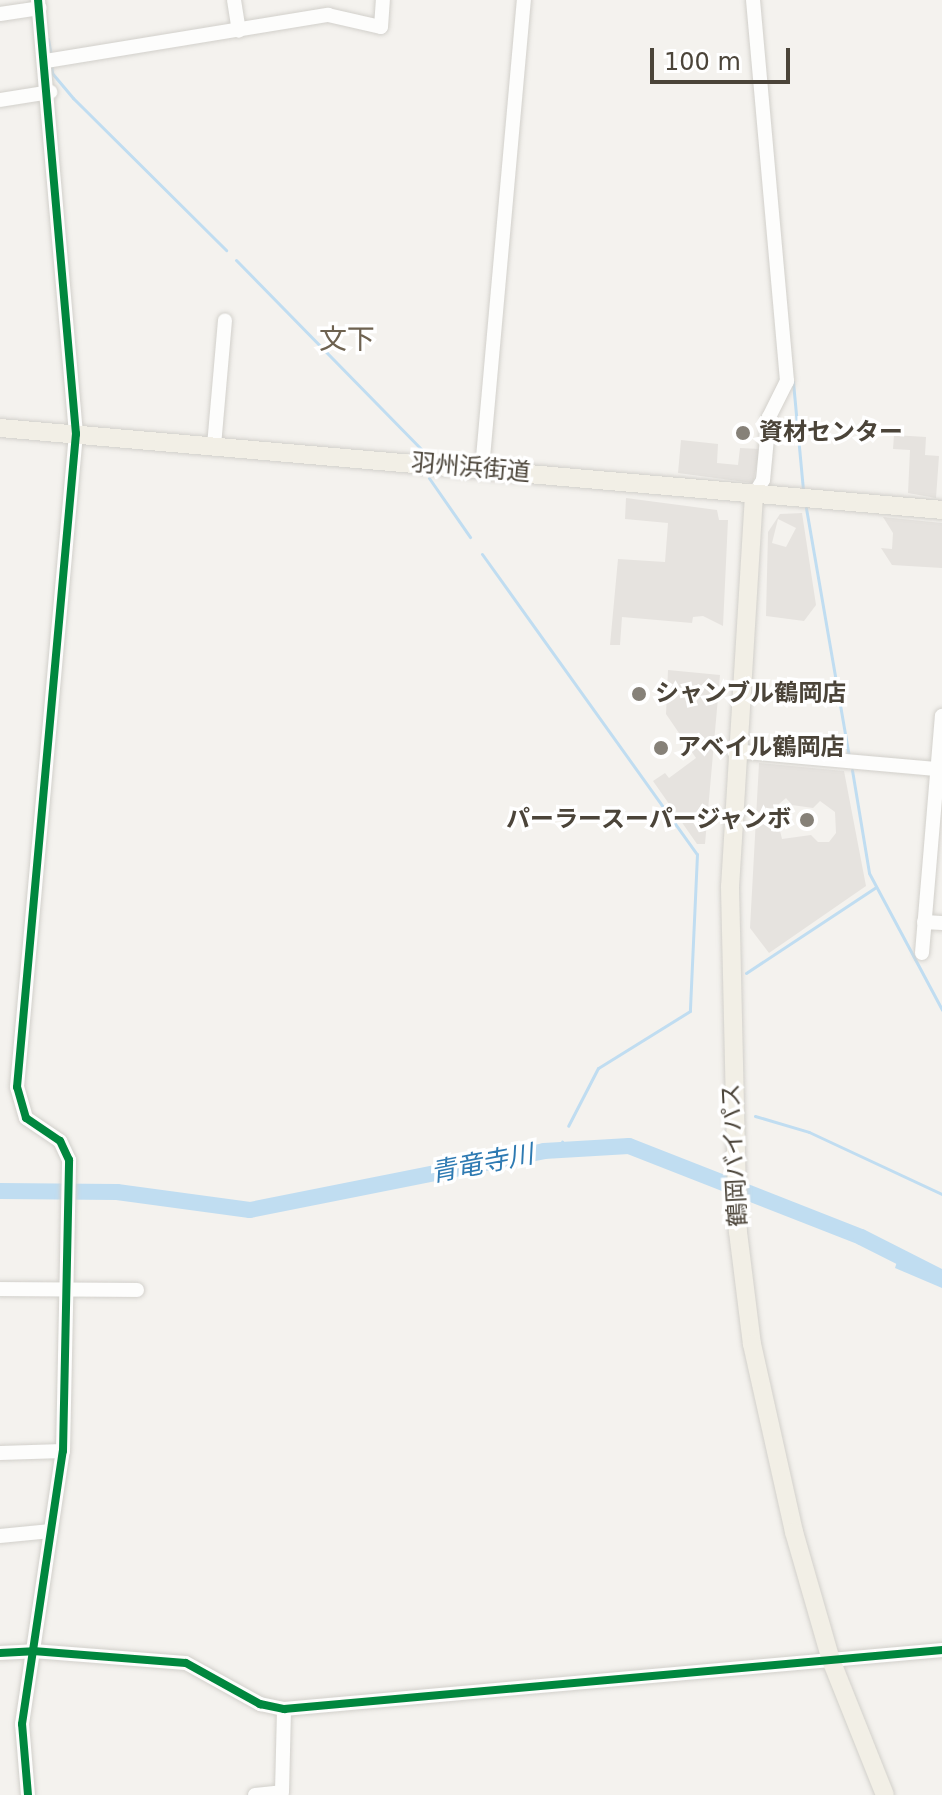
<!DOCTYPE html>
<meta charset="utf-8">
<style>
body{margin:0}
#map{position:relative;width:942px;height:1795px;overflow:hidden;background:#f4f2ee;font-family:"DejaVu Sans","Noto Sans JP",sans-serif}
div>[style]{position:absolute}
.parking>*{inset:0;background:#e6e3df}
.water>*{inset:0;background:#c0ddf1}
.stream>*{height:3px;margin:-1.5px;padding:0 1.5px;transform-origin:1.5px;border-radius:1.5px;background:#c0ddf1}
.river>*{height:16px;margin:-8px;padding:0 8px;transform-origin:8px;border-radius:8px;background:#c0ddf1}
.roads{filter:drop-shadow(0 0 2px #d2d0cb) drop-shadow(0 0 2px #d2d0cb)}
.minor>*{height:14px;margin:-7px;padding:0 7px;transform-origin:7px;border-radius:7px;background:#fdfdfc}
.major>*{height:18px;margin:-9px;padding:0 9px;transform-origin:9px;border-radius:9px;background:#f2efe6}
.cycleway>*{height:8px;margin:-4px;padding:0 4px;transform-origin:4px;border-radius:4px;background:#00873e}
.dots>*{width:22px;height:22px;translate:-50% -50%;box-sizing:border-box;border:4px solid #fff;border-radius:50%}
span{translate:-50% -50%;white-space:nowrap;text-align:center;line-height:1.15;-webkit-text-stroke:7px #fff;paint-order:stroke}
.poi-label{font-size:24px;color:#4b4439;font-weight:700}
.left{translate:0 -50%;text-align:left}
.right{translate:-100% -50%;text-align:right}
.street-label{font-size:24px;color:#4b4439}
.water-label{font-size:26px;color:#2e7ab2;font-style:italic}
.quarter-label{font-size:28px;color:#6e6250}
.scale{position:absolute;left:650px;top:48px;width:140px;height:36px;box-sizing:border-box;border:4px solid #4b4439;border-top:0;padding-left:10px;font-size:24px;line-height:28px;white-space:nowrap;color:#4b4439;-webkit-text-stroke:6px #fff;paint-order:stroke}
</style>
<div id="map">
<div class="parking">
<div style="clip-path:polygon(894px 435px,926px 437px,925px 455px,939px 456px,936px 498px,908px 493px,910px 450px,893px 449px)"></div>
<div style="clip-path:polygon(681px 440px,718px 444px,717px 463px,738px 465px,740px 448px,760px 449px,753px 483px,678px 473px)"></div>
<div style="clip-path:polygon(626px 498px,717px 510px,719px 520px,728px 520px,723px 626px,703px 616px,693px 617px,692px 623px,622px 617px,620px 645px,610px 645px,618px 559px,665px 562px,668px 523px,625px 519px)"></div>
<div style="clip-path:polygon(evenodd,802px 513px,816px 605px,804px 621px,766px 616px,768px 532px,780px 514px,802px 513px,778px 519px,796px 528px,786px 547px,772px 543px,778px 519px)"></div>
<div style="clip-path:polygon(883px 517px,942px 523px,942px 568px,892px 565px,881px 548px,892px 549px,893px 533px)"></div>
<div style="clip-path:polygon(668px 670px,720px 675px,705px 844px,697px 844px,653px 781px,665px 773px,669px 778px,696px 758px,666px 714px)"></div>
<div style="clip-path:polygon(evenodd,759px 763px,844px 771px,866px 886px,769px 953px,750px 928px,759px 763px,786px 798px,792px 805px,813px 808px,820px 801px,835px 812px,836px 833px,829px 842px,818px 842px,811px 835px,782px 839px,777px 818px,779px 804px,786px 798px)"></div>
</div>
<div class="water">
<div style="clip-path:polygon(900px 1252px,942px 1270px,942px 1288px,895px 1268px)"></div>
</div>
<div class="stream">
<div style="left:48px;top:39px;width:17px;rotate:80deg"></div>
<div style="left:51px;top:63px;width:10px;rotate:84deg"></div>
<div style="left:52px;top:73px;width:33px;rotate:50deg"></div>
<div style="left:73px;top:98px;width:216px;rotate:44.8deg"></div>
<div style="left:236px;top:260px;width:273px;rotate:45.6deg"></div>
<div style="left:793px;top:382px;width:108px;rotate:84.7deg"></div>
<div style="left:429px;top:478px;width:72px;rotate:55.2deg"></div>
<div style="left:806px;top:508px;width:252px;rotate:80.2deg"></div>
<div style="left:482px;top:554px;width:369px;rotate:54.4deg"></div>
<div style="left:697px;top:854px;width:157px;rotate:92.6deg"></div>
<div style="left:690px;top:1011px;width:108px;rotate:148.2deg"></div>
<div style="left:598px;top:1068px;width:65px;rotate:117.3deg"></div>
<div style="left:852px;top:770px;width:104px;rotate:80.6deg"></div>
<div style="left:869px;top:873px;width:155px;rotate:61.9deg"></div>
<div style="left:746px;top:973px;width:156px;rotate:-33.5deg"></div>
<div style="left:755px;top:1116px;width:56px;rotate:16.5deg"></div>
<div style="left:809px;top:1132px;width:147px;rotate:25deg"></div>
<div style="left:559px;top:1149px;width:8px;rotate:-67deg"></div>
</div>
<div class="river">
<div style="left:0;top:1191px;width:117px;rotate:0.5deg"></div>
<div style="left:117px;top:1192px;width:134px;rotate:7.7deg"></div>
<div style="left:250px;top:1210px;width:300px;rotate:-11.3deg"></div>
<div style="left:544px;top:1151px;width:85px;rotate:-3.4deg"></div>
<div style="left:629px;top:1146px;width:249px;rotate:21.4deg"></div>
<div style="left:861px;top:1237px;width:91px;rotate:26.8deg"></div>
</div>
<div class="roads">
<div class="minor">
<div style="left:234px;top:0;width:31px;rotate:81deg"></div>
<div style="left:753px;top:0;width:383px;rotate:84.9deg"></div>
<div style="left:787px;top:381px;width:40px;rotate:116.6deg"></div>
<div style="left:769px;top:417px;width:63px;rotate:95.4deg"></div>
<div style="left:763px;top:480px;width:17px;rotate:121deg"></div>
<div style="left:0;top:14px;width:40px;rotate:-8.5deg"></div>
<div style="left:46px;top:61px;width:286px;rotate:-9.3deg"></div>
<div style="left:328px;top:15px;width:54px;rotate:12.8deg"></div>
<div style="left:381px;top:27px;width:27px;rotate:-86deg"></div>
<div style="left:0;top:100px;width:51px;rotate:-9.1deg"></div>
<div style="left:214px;top:446px;width:126px;rotate:-85deg"></div>
<div style="left:482px;top:469px;width:471px;rotate:-84.9deg"></div>
<div style="left:734px;top:751px;width:204px;rotate:5.1deg"></div>
<div style="left:924px;top:922px;width:18px;rotate:3deg"></div>
<div style="left:922px;top:953px;width:238px;rotate:-85.2deg"></div>
<div style="left:0;top:1289px;width:137px;rotate:0.4deg"></div>
<div style="left:0;top:1453px;width:63px;rotate:-1.8deg"></div>
<div style="left:0;top:1536px;width:51px;rotate:-5.6deg"></div>
<div style="left:0;top:1653px;width:33px;rotate:-3deg"></div>
<div style="left:33px;top:1651px;width:153px;rotate:4.5deg"></div>
<div style="left:186px;top:1663px;width:85px;rotate:29deg"></div>
<div style="left:260px;top:1704px;width:25px;rotate:12deg"></div>
<div style="left:284px;top:1709px;width:661px;rotate:-5.12deg"></div>
<div style="left:28px;top:1795px;width:71px;rotate:-94.8deg"></div>
<div style="left:22px;top:1724px;width:276px;rotate:-81.5deg"></div>
<div style="left:63px;top:1451px;width:291px;rotate:-88.8deg"></div>
<div style="left:69px;top:1160px;width:21px;rotate:-115deg"></div>
<div style="left:60px;top:1141px;width:41px;rotate:-145.9deg"></div>
<div style="left:26px;top:1118px;width:32px;rotate:-106deg"></div>
<div style="left:17px;top:1087px;width:656px;rotate:-84.84deg"></div>
<div style="left:76px;top:434px;width:436px;rotate:-95deg"></div>
<div style="left:255px;top:1795px;width:27px;rotate:-6deg"></div>
<div style="left:282px;top:1792px;width:83px;rotate:-88.6deg"></div>
</div>
<div class="major">
<div style="left:0;top:428px;width:946px;rotate:4.97deg"></div>
<div style="left:754px;top:495px;width:393px;rotate:93.5deg"></div>
<div style="left:730px;top:887px;width:345px;rotate:88.7deg"></div>
<div style="left:738px;top:1232px;width:113px;rotate:82.9deg"></div>
<div style="left:752px;top:1344px;width:193px;rotate:77.4deg"></div>
<div style="left:794px;top:1532px;width:133px;rotate:73.9deg"></div>
<div style="left:831px;top:1660px;width:145px;rotate:68.2deg"></div>
</div>
</div>
<div class="cycleway">
<div style="left:0;top:1653px;width:33px;rotate:-3deg"></div>
<div style="left:33px;top:1651px;width:153px;rotate:4.5deg"></div>
<div style="left:186px;top:1663px;width:85px;rotate:29deg"></div>
<div style="left:260px;top:1704px;width:25px;rotate:12deg"></div>
<div style="left:284px;top:1709px;width:661px;rotate:-5.12deg"></div>
<div style="left:28px;top:1795px;width:71px;rotate:-94.8deg"></div>
<div style="left:22px;top:1724px;width:276px;rotate:-81.5deg"></div>
<div style="left:63px;top:1451px;width:291px;rotate:-88.8deg"></div>
<div style="left:69px;top:1160px;width:21px;rotate:-115deg"></div>
<div style="left:60px;top:1141px;width:41px;rotate:-145.9deg"></div>
<div style="left:26px;top:1118px;width:32px;rotate:-106deg"></div>
<div style="left:17px;top:1087px;width:656px;rotate:-84.84deg"></div>
<div style="left:76px;top:434px;width:436px;rotate:-95deg"></div>
</div>
<div class="dots">
<div style="left:743px;top:433px;background:#868178"></div>
<div style="left:639px;top:694px;background:#868178"></div>
<div style="left:661px;top:748px;background:#868178"></div>
<div style="left:807px;top:820px;background:#868178"></div>
</div>
<div class="poi-label">
<span class="left" style="left:759px;top:433px">資材センター</span>
<span class="left" style="left:655px;top:694px">シャンブル鶴岡店</span>
<span class="left" style="left:677px;top:748px">アベイル鶴岡店</span>
<span class="right" style="left:791px;top:820px">パーラースーパージャンボ</span>
</div>
<div class="street-label">
<span style="left:471px;top:468px;rotate:5deg">羽州浜街道</span>
<span style="left:735px;top:1155px;rotate:-93deg">鶴岡バイパス</span>
</div>
<div class="water-label">
<span style="left:482px;top:1164px;rotate:-11deg">青竜寺川</span>
</div>
<div class="quarter-label">
<span style="left:347px;top:340px">文下</span>
</div>
<div class="scale">100 m</div>
</div>
